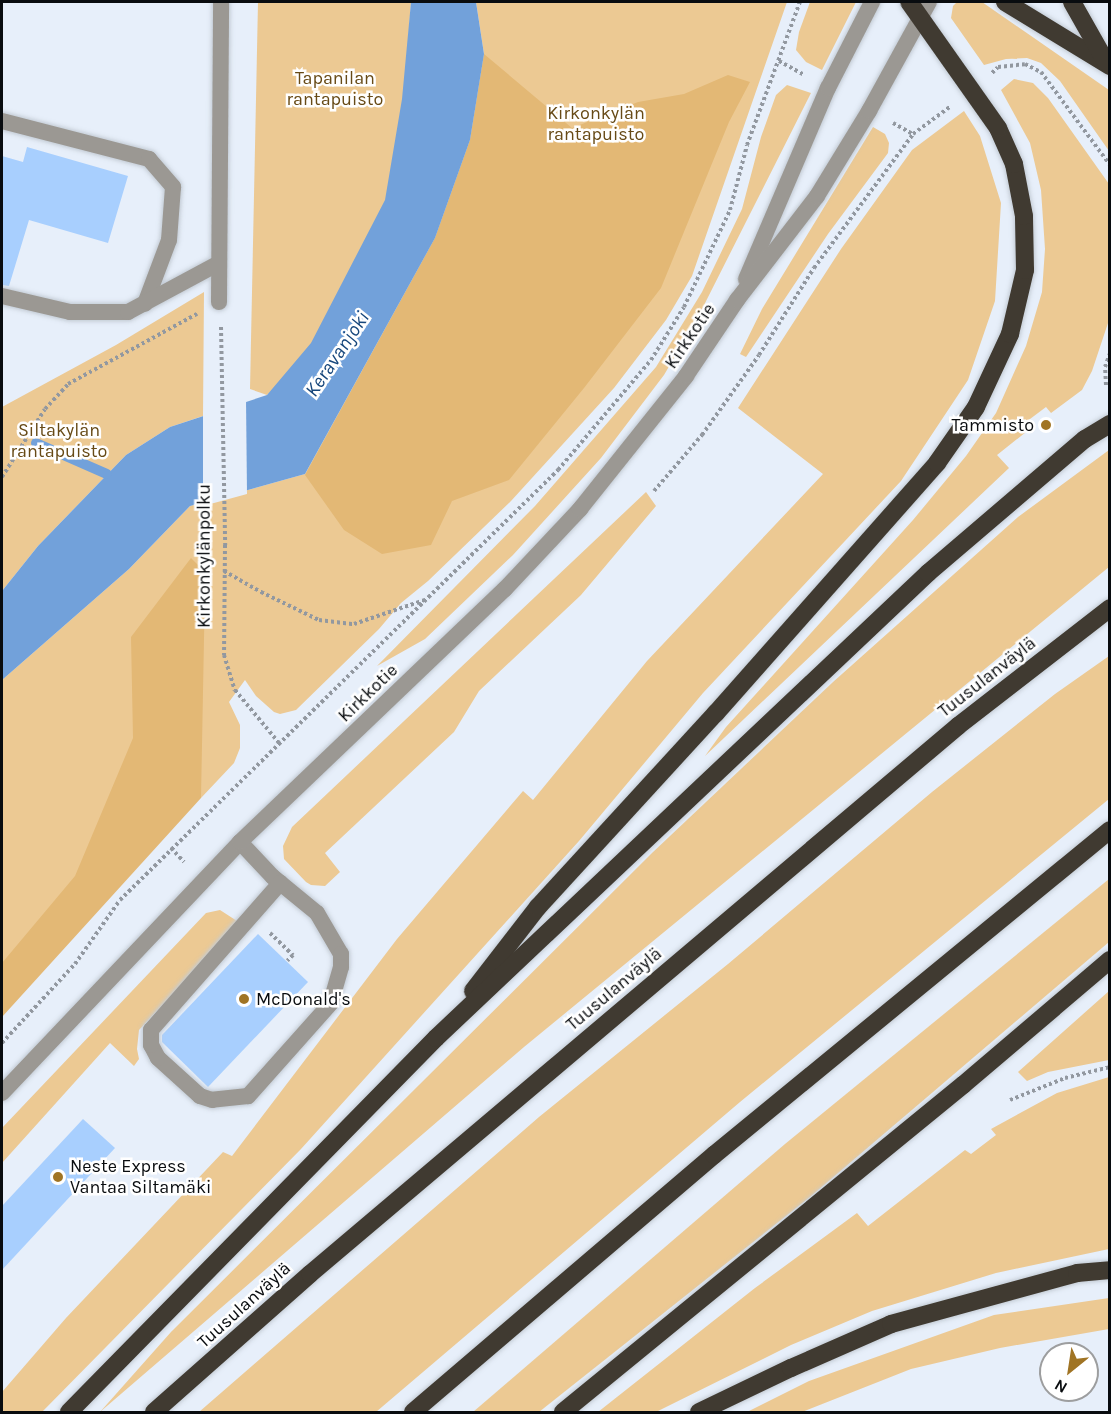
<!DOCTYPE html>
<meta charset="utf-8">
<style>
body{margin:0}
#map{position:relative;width:1111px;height:1414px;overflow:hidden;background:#e7effa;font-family:Karla,sans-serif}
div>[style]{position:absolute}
.green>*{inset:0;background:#ecc993}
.forest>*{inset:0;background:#e3b875}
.water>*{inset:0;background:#72a1da}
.pier>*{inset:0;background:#e7effa}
.stream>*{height:10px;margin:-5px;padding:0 5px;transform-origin:5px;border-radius:5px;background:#72a1da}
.building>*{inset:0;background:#a8cffe}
.path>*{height:4px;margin-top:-2px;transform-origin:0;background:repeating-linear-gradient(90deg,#9298a0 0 3px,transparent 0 6px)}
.roads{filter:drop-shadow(0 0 2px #c3cbd4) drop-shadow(0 0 2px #c3cbd4)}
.service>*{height:16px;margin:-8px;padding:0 8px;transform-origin:8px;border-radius:8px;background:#9b9893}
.minor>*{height:16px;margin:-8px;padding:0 8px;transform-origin:8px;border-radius:8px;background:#9b9893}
.tertiary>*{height:16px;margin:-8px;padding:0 8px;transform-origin:8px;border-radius:8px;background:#9b9893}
.motorway>*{height:18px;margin:-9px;padding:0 9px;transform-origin:9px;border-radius:9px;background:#403a31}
.dots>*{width:16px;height:16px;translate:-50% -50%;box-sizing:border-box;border:3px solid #fff;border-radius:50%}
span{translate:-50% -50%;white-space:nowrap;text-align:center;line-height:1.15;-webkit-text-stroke:5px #fff;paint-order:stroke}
.park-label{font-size:18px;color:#674a16}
.street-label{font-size:18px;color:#090c0f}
.poi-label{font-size:18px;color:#090c0f}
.right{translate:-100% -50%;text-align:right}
.left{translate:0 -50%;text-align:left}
.water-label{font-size:20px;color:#17477c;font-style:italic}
.frame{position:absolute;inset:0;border:3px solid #090c0f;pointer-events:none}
.north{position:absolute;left:1039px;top:1342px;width:60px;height:60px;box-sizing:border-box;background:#fff;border:2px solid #9d9e9f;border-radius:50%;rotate:210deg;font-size:16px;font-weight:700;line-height:24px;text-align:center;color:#090c0f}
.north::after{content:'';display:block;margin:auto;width:21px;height:27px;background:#a07424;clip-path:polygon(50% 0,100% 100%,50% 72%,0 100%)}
</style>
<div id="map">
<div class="green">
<div style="clip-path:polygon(258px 2px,411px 2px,398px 179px,316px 347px,267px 395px,250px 389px)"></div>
<div style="clip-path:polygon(476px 2px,787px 2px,692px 276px,666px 320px,614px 388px,511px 501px,428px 581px,401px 603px,379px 629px,296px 710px,280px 714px,274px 712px,256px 696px,245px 680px,229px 702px,240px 725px,240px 748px,234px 763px,201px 798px,201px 742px,2px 977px,2px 680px,129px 569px,190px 506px,305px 474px,435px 238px,470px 140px,484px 54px)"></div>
<div style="clip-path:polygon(810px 2px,856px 2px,822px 70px,806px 62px,796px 50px,799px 32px)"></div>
<div style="clip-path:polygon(957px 2px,982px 2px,1109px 90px,1109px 151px,1060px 81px,1041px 63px,1027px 58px,1006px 59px,984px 65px,951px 18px,953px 6px)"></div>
<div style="clip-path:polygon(1014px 79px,1033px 83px,1048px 98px,1109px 184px,1109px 320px,1092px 371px,1082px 390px,1051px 413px,1046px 407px,1026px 422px,1031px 428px,997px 455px,1009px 468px,705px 756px,726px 727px,913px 520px,966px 456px,996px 413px,1026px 346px,1042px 292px,1045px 249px,1041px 190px,1030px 143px,1001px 90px)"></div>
<div style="clip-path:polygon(787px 85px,811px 93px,698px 317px,664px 375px,601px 458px,513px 555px,425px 639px,377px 666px,535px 506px,656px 367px,702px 292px,742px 209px,761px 137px,776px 95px)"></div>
<div style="clip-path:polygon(964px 111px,980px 136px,1001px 203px,995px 301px,968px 380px,901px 481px,703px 693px,579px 841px,301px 1149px,42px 1412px,2px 1412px,2px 1392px,66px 1318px,223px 1152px,232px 1156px,397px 939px,523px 791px,533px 800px,647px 661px,823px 474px,738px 408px,841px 249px,912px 150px)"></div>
<div style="clip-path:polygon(873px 127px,885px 134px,889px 143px,888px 153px,828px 234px,746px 357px,740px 354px,762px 309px)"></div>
<div style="clip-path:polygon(204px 292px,203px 416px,170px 427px,126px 455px,38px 546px,2px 591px,2px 407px,116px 345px)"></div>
<div style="clip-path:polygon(1109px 450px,1109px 567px,524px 1047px,100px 1412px,171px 1332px,652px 853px,833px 682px,1018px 517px)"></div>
<div style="clip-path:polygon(646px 492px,656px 506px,581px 595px,479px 691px,454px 732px,325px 853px,340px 872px,325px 886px,311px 885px,306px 882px,284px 859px,283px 846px,292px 827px)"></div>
<div style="clip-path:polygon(1109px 656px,1109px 799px,740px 1102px,376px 1412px,199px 1412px,539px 1117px,728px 964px,932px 792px,1055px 694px)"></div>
<div style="clip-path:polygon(1109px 879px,1109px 942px,810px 1197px,539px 1412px,473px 1412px,785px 1144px)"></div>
<div style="clip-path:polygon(220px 910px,237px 921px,233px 929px,139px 1030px,137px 1049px,139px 1059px,134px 1066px,110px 1043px,2px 1163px,2px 1128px,206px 913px)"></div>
<div style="clip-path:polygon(1109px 991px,1109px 1060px,1048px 1072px,1027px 1081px,1018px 1072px)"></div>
<div style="clip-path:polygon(1109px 1077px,1109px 1249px,996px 1273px,872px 1311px,791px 1345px,656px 1412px,598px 1412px,755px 1288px,857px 1213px,868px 1226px,965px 1150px,971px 1154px,996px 1135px,991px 1129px,1057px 1093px)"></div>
<div style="clip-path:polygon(1109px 1298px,1109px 1329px,1000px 1348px,911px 1369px,802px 1412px,747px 1412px,809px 1381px,994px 1315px)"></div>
</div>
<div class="forest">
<div style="clip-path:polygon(484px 54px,572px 128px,638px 102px,684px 94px,728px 75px,750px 82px,729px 122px,661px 288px,584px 388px,509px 480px,452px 501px,431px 545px,382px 554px,344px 530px,305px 475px,435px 238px,470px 140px)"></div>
<div style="clip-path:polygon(191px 558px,201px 568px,205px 586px,201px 798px,2px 1017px,2px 963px,75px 876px,133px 738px,131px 637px)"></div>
</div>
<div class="water">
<div style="clip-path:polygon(411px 2px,476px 2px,484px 54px,470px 140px,435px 238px,305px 474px,190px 506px,129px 569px,2px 680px,2px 591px,38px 546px,126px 455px,170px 427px,267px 395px,311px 343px,385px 200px,402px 99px)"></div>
</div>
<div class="pier">
<div style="clip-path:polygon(246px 399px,247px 494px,203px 506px,203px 413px)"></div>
</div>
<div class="stream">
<div style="left:36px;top:443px;width:77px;rotate:23.6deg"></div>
</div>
<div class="building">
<div style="clip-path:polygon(27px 147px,128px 176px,108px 243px,29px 220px,9px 286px,2px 285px,2px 156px,23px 162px)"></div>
<div style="clip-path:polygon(258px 934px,308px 982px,208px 1087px,162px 1042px,162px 1035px)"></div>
<div style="clip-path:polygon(83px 1119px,115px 1148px,2px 1270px,2px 1206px)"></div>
</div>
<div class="path">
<div style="left:779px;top:61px;width:29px;rotate:29deg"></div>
<div style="left:992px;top:73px;width:8px;rotate:-45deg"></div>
<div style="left:998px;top:67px;width:27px;rotate:-6deg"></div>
<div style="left:1025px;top:64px;width:18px;rotate:27deg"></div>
<div style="left:1041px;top:72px;width:116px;rotate:53.4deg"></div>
<div style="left:893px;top:123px;width:23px;rotate:29deg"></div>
<div style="left:913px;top:134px;width:47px;rotate:-36.4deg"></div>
<div style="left:221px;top:327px;width:218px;rotate:88.9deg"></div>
<div style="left:225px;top:545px;width:110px;rotate:90.5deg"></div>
<div style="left:224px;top:655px;width:37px;rotate:73deg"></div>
<div style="left:235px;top:690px;width:69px;rotate:50.3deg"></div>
<div style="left:1106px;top:385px;width:18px;rotate:-93deg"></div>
<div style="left:1105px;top:367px;width:15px;rotate:-70deg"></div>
<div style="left:2px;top:477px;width:80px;rotate:-57.7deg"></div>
<div style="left:45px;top:409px;width:34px;rotate:-47deg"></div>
<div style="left:68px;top:384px;width:147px;rotate:-28.5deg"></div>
<div style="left:654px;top:491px;width:74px;rotate:-49.4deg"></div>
<div style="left:702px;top:435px;width:98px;rotate:-54.5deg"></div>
<div style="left:759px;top:355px;width:103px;rotate:-57.7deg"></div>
<div style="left:814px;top:268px;width:167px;rotate:-53.5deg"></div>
<div style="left:224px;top:571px;width:43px;rotate:29.6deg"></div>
<div style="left:261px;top:592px;width:64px;rotate:25.8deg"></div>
<div style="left:319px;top:620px;width:35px;rotate:7deg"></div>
<div style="left:354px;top:624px;width:75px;rotate:-18.7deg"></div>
<div style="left:171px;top:848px;width:19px;rotate:47deg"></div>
<div style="left:270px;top:933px;width:32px;rotate:44deg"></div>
<div style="left:293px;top:955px;width:8px;rotate:135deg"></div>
<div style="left:2px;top:1043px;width:108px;rotate:-47.3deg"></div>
<div style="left:75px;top:964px;width:78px;rotate:-54.9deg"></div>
<div style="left:120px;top:900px;width:614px;rotate:-44.47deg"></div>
<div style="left:558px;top:470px;width:144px;rotate:-49.8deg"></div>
<div style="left:651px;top:360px;width:62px;rotate:-58.1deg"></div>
<div style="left:684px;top:307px;width:107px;rotate:-64.6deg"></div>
<div style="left:730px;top:210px;width:67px;rotate:-75.3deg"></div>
<div style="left:747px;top:145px;width:153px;rotate:-69.7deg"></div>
<div style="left:1010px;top:1100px;width:59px;rotate:-21.8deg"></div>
<div style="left:1065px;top:1078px;width:46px;rotate:-13.7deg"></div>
</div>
<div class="roads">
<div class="service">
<div style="left:2px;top:121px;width:152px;rotate:14.5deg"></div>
<div style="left:149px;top:159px;width:37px;rotate:49deg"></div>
<div style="left:173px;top:187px;width:53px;rotate:94.3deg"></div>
<div style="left:169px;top:240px;width:68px;rotate:110.6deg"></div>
<div style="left:2px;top:296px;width:70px;rotate:13.2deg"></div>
<div style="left:70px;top:312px;width:58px"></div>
<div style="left:128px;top:312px;width:103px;rotate:-28.3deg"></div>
<div style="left:240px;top:842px;width:48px;rotate:46.7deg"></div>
<div style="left:273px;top:877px;width:57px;rotate:39.3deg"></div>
<div style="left:317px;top:913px;width:48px;rotate:59.7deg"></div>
<div style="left:341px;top:954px;width:13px;rotate:90deg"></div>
<div style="left:341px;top:967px;width:37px;rotate:106deg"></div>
<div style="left:331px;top:1003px;width:125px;rotate:131.7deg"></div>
<div style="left:248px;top:1096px;width:36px;rotate:174deg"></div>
<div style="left:212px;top:1100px;width:13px;rotate:-162deg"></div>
<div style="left:200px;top:1096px;width:57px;rotate:-137.9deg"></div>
<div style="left:158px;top:1058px;width:15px;rotate:-118deg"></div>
<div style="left:151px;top:1045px;width:15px;rotate:-90deg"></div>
<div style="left:151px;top:1030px;width:196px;rotate:-48.7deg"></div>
</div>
<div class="minor">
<div style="left:219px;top:302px;width:300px;rotate:-89.6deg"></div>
</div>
<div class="tertiary">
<div style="left:746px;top:279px;width:208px;rotate:-66.8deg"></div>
<div style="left:828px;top:88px;width:97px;rotate:-62.9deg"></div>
<div style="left:2px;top:1093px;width:346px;rotate:-46.5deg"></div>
<div style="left:240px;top:842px;width:366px;rotate:-43.7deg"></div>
<div style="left:505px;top:589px;width:110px;rotate:-46.8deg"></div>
<div style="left:580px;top:509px;width:170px;rotate:-51.4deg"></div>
<div style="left:686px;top:376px;width:92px;rotate:-56.1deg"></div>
<div style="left:737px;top:300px;width:131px;rotate:-52.4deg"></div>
<div style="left:817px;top:196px;width:100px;rotate:-58.5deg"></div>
<div style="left:869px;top:111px;width:124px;rotate:-61.2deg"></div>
</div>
<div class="motorway">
<div style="left:1005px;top:2px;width:123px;rotate:31.4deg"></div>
<div style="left:1072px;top:2px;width:69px;rotate:60.5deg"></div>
<div style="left:473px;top:991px;width:106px;rotate:-52.3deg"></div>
<div style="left:538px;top:907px;width:263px;rotate:-47.5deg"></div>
<div style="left:716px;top:713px;width:334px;rotate:-48.5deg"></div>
<div style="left:937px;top:463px;width:68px;rotate:-55.1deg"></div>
<div style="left:976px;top:407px;width:81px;rotate:-65deg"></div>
<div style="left:1010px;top:334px;width:66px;rotate:-76.8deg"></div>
<div style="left:1025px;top:270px;width:54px;rotate:-91.1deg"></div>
<div style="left:1024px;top:216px;width:53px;rotate:-100.9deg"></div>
<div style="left:1014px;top:164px;width:39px;rotate:-114deg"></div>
<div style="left:998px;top:128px;width:154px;rotate:-125.2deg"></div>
<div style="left:69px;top:1412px;width:524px;rotate:-45.54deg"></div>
<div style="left:436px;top:1038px;width:677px;rotate:-43.38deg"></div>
<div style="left:928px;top:573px;width:206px;rotate:-40.5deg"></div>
<div style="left:1085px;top:439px;width:29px;rotate:-31deg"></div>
<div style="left:154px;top:1412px;width:208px;rotate:-41.5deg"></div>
<div style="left:310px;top:1274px;width:849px;rotate:-40.22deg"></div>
<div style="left:958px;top:726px;width:192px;rotate:-37.8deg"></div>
<div style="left:413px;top:1412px;width:396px;rotate:-40.5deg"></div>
<div style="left:714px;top:1155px;width:512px;rotate:-39.38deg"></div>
<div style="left:563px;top:1412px;width:517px;rotate:-39.27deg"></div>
<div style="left:963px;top:1085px;width:193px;rotate:-40.4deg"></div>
<div style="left:699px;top:1412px;width:102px;rotate:-25.6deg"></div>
<div style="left:791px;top:1368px;width:109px;rotate:-23.7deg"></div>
<div style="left:891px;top:1324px;width:193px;rotate:-15.3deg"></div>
<div style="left:1077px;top:1273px;width:33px;rotate:-5deg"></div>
</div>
</div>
<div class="dots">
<div style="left:1046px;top:425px;background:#a07424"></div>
<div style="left:244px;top:999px;background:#a07424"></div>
<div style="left:58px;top:1177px;background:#a07424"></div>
</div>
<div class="park-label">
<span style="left:335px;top:89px">Tapanilan<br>rantapuisto</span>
<span style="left:596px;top:124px">Kirkonkylän<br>rantapuisto</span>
<span style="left:59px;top:441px">Siltakylän<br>rantapuisto</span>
</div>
<div class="street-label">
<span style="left:690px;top:336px;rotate:-56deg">Kirkkotie</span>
<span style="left:204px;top:556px;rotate:-90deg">Kirkonkylänpolku</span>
<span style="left:987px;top:677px;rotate:-38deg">Tuusulanväylä</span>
<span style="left:368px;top:693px;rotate:-44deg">Kirkkotie</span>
<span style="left:614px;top:989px;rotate:-40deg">Tuusulanväylä</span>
<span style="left:244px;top:1305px;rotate:-42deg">Tuusulanväylä</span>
</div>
<div class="poi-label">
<span class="right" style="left:1034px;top:425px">Tammisto</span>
<span class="left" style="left:256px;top:999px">McDonald's</span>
<span class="left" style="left:70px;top:1177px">Neste Express<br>Vantaa Siltamäki</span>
</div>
<div class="water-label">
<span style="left:337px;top:354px;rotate:-56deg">Keravanjoki</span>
</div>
<div class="frame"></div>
<div class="north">N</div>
</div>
